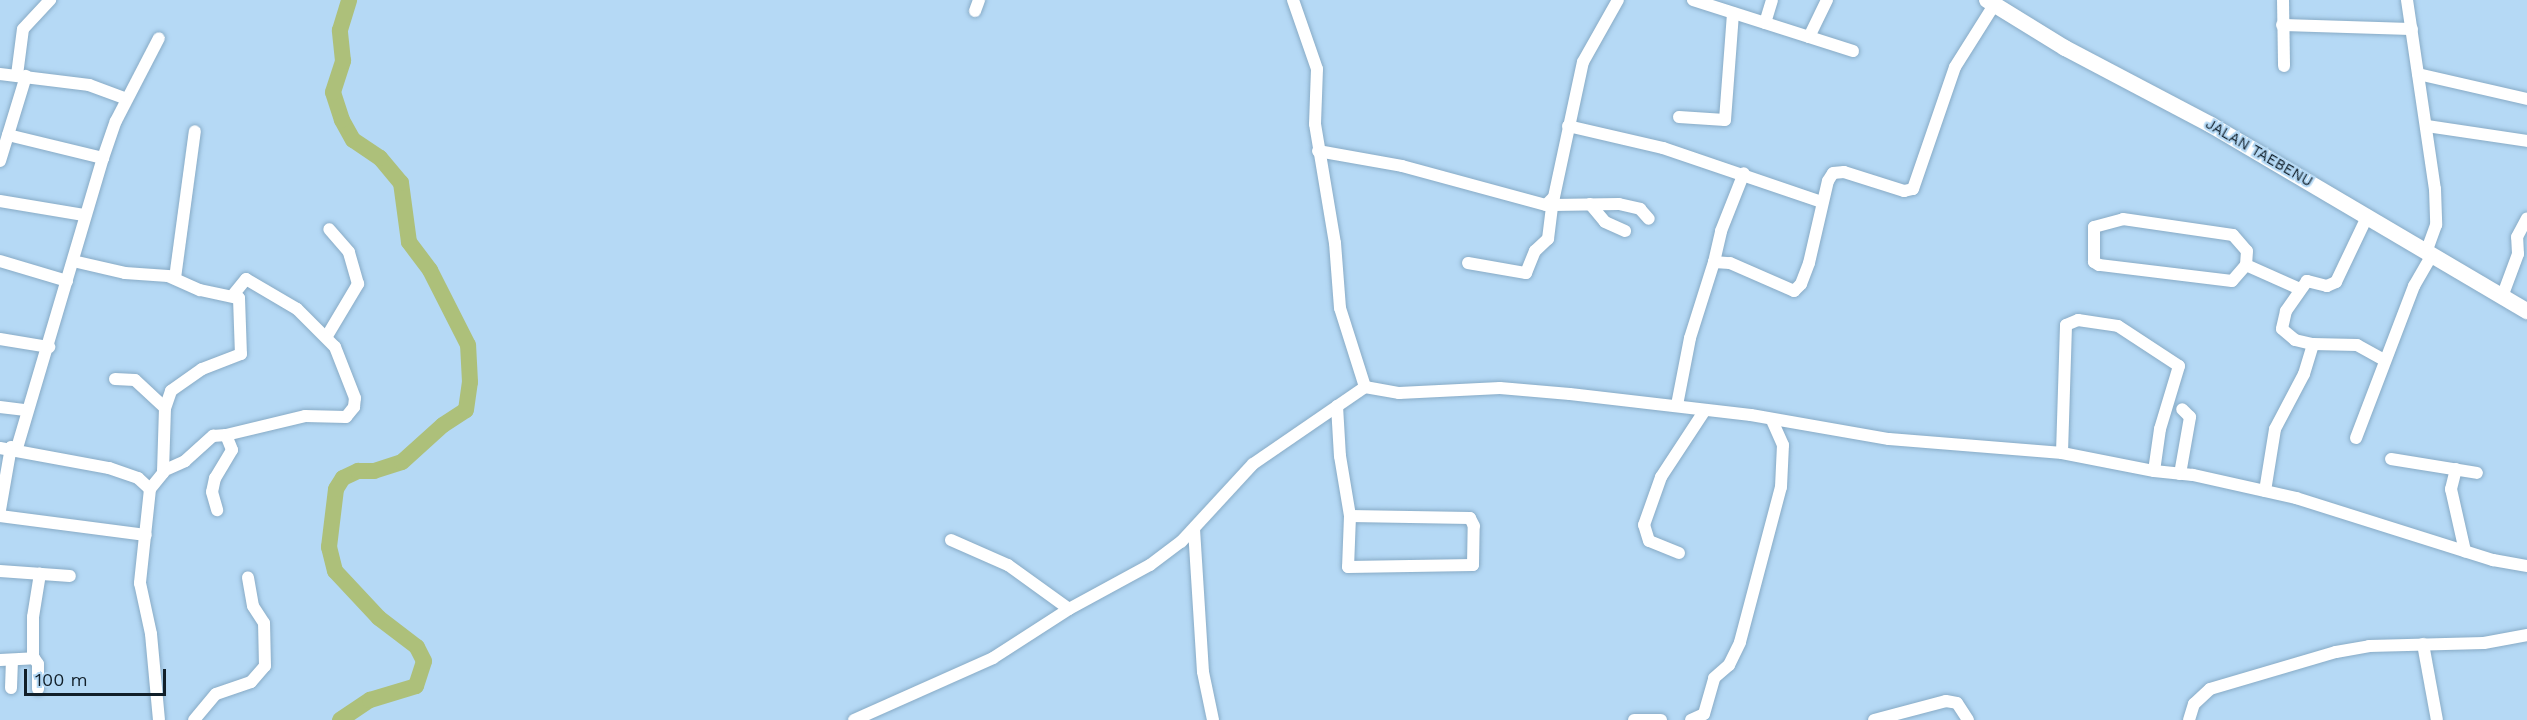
<!DOCTYPE html>
<style>
body{margin:0}
#map{position:relative;width:2527px;height:720px;overflow:hidden;background:#b5d9f5;font-family:"Work Sans",sans-serif}
div>[style]{position:absolute}
.river>*{height:16px;margin:-8px;padding:0 8px;transform-origin:8px;border-radius:8px;background:#adc07a}
.roads{filter:drop-shadow(0 0 2px #88abc6) drop-shadow(0 0 2px #88abc6)}
.minor>*{height:12px;margin:-6px;padding:0 6px;transform-origin:6px;border-radius:6px;background:#fff}
.major>*{height:16px;margin:-8px;padding:0 8px;transform-origin:8px;border-radius:8px;background:#fff}
span{translate:-50% -50%;white-space:nowrap;text-align:center;line-height:1.15;-webkit-text-stroke:4.5px #b5d9f5;paint-order:stroke}
.street-label{font-size:15px;color:#111f29}
.scale{position:absolute;left:24px;top:669px;width:142px;height:27px;box-sizing:border-box;border:3px solid #111f29;border-top:0;padding-left:8px;font-size:18px;line-height:21px;white-space:nowrap;color:#111f29;-webkit-text-stroke:4px #b5d9f5;paint-order:stroke}
</style>
<div id="map">
<div class="river">
<div style="left:340px;top:720px;width:36px;rotate:-34deg"></div>
<div style="left:370px;top:700px;width:48px;rotate:-16.9deg"></div>
<div style="left:416px;top:686px;width:26px;rotate:-72deg"></div>
<div style="left:424px;top:661px;width:16px;rotate:-117deg"></div>
<div style="left:417px;top:647px;width:48px;rotate:-142.7deg"></div>
<div style="left:379px;top:618px;width:64px;rotate:-133.1deg"></div>
<div style="left:335px;top:571px;width:25px;rotate:-104deg"></div>
<div style="left:329px;top:547px;width:58px;rotate:-83.1deg"></div>
<div style="left:336px;top:489px;width:13px;rotate:-58deg"></div>
<div style="left:343px;top:478px;width:17px;rotate:-25deg"></div>
<div style="left:358px;top:471px;width:16px"></div>
<div style="left:374px;top:471px;width:29px;rotate:-18deg"></div>
<div style="left:402px;top:462px;width:55px;rotate:-42.1deg"></div>
<div style="left:443px;top:425px;width:27px;rotate:-33deg"></div>
<div style="left:466px;top:410px;width:28px;rotate:-82deg"></div>
<div style="left:470px;top:382px;width:37px;rotate:-93deg"></div>
<div style="left:468px;top:345px;width:84px;rotate:-116.9deg"></div>
<div style="left:430px;top:270px;width:35px;rotate:-127deg"></div>
<div style="left:409px;top:242px;width:60px;rotate:-97.7deg"></div>
<div style="left:401px;top:183px;width:33px;rotate:-130deg"></div>
<div style="left:380px;top:158px;width:32px;rotate:-146deg"></div>
<div style="left:353px;top:140px;width:23px;rotate:-119deg"></div>
<div style="left:342px;top:120px;width:29px;rotate:-108deg"></div>
<div style="left:333px;top:92px;width:33px;rotate:-72deg"></div>
<div style="left:343px;top:61px;width:31px;rotate:-96deg"></div>
<div style="left:340px;top:30px;width:31px;rotate:-73deg"></div>
</div>
<div class="roads">
<div class="minor">
<div style="left:1293px;top:0;width:73px;rotate:70.8deg"></div>
<div style="left:1317px;top:69px;width:55px;rotate:92.1deg"></div>
<div style="left:1315px;top:124px;width:121px;rotate:80.5deg"></div>
<div style="left:1335px;top:243px;width:65px;rotate:85.6deg"></div>
<div style="left:1340px;top:308px;width:83px;rotate:72.4deg"></div>
<div style="left:1365px;top:387px;width:35px;rotate:10deg"></div>
<div style="left:1399px;top:393px;width:101px;rotate:-2.8deg"></div>
<div style="left:1500px;top:388px;width:70px;rotate:4.9deg"></div>
<div style="left:1570px;top:394px;width:182px;rotate:6.6deg"></div>
<div style="left:1751px;top:415px;width:140px;rotate:9.9deg"></div>
<div style="left:1889px;top:439px;width:174px;rotate:4.6deg"></div>
<div style="left:2062px;top:453px;width:94px;rotate:11.1deg"></div>
<div style="left:2154px;top:471px;width:39px;rotate:6deg"></div>
<div style="left:2193px;top:475px;width:106px;rotate:12.6deg"></div>
<div style="left:2296px;top:498px;width:207px;rotate:17.5deg"></div>
<div style="left:2493px;top:560px;width:35px;rotate:10deg"></div>
<div style="left:1693px;top:0;width:168px;rotate:17.7deg"></div>
<div style="left:2283px;top:0;width:66px;rotate:89.1deg"></div>
<div style="left:2407px;top:0;width:191px;rotate:81.6deg"></div>
<div style="left:2435px;top:189px;width:36px;rotate:88deg"></div>
<div style="left:2436px;top:225px;width:30px;rotate:110deg"></div>
<div style="left:975px;top:11px;width:12px;rotate:-70deg"></div>
<div style="left:1765px;top:23px;width:24px;rotate:-73deg"></div>
<div style="left:2282px;top:25px;width:130px;rotate:1.8deg"></div>
<div style="left:1809px;top:37px;width:41px;rotate:-64.1deg"></div>
<div style="left:0;top:74px;width:90px;rotate:7deg"></div>
<div style="left:89px;top:85px;width:40px;rotate:20.2deg"></div>
<div style="left:2418px;top:74px;width:112px;rotate:12.9deg"></div>
<div style="left:17px;top:75px;width:46px;rotate:-82.6deg"></div>
<div style="left:23px;top:29px;width:40px;rotate:-47deg"></div>
<div style="left:1679px;top:117px;width:46px;rotate:3.7deg"></div>
<div style="left:1725px;top:120px;width:107px;rotate:-85.7deg"></div>
<div style="left:1568px;top:126px;width:98px;rotate:13deg"></div>
<div style="left:1663px;top:148px;width:168px;rotate:18.8deg"></div>
<div style="left:2427px;top:126px;width:101px;rotate:8.5deg"></div>
<div style="left:8px;top:135px;width:98px;rotate:13.6deg"></div>
<div style="left:1318px;top:151px;width:85px;rotate:10.1deg"></div>
<div style="left:1402px;top:166px;width:149px;rotate:15.2deg"></div>
<div style="left:1546px;top:205px;width:11px;rotate:-45deg"></div>
<div style="left:1554px;top:197px;width:138px;rotate:-77.9deg"></div>
<div style="left:1583px;top:62px;width:71px;rotate:-60.6deg"></div>
<div style="left:0;top:161px;width:89px;rotate:-73deg"></div>
<div style="left:0;top:201px;width:85px;rotate:9.5deg"></div>
<div style="left:1590px;top:204px;width:23px;rotate:50deg"></div>
<div style="left:1605px;top:222px;width:22px;rotate:24deg"></div>
<div style="left:1553px;top:205px;width:66px;rotate:-0.9deg"></div>
<div style="left:1619px;top:204px;width:22px;rotate:13deg"></div>
<div style="left:1640px;top:209px;width:13px;rotate:48deg"></div>
<div style="left:2367px;top:217px;width:72px;rotate:115.5deg"></div>
<div style="left:2336px;top:282px;width:10px;rotate:156deg"></div>
<div style="left:2327px;top:286px;width:21px;rotate:-166deg"></div>
<div style="left:2307px;top:281px;width:37px;rotate:125deg"></div>
<div style="left:2286px;top:311px;width:18px;rotate:103deg"></div>
<div style="left:2282px;top:329px;width:17px;rotate:40deg"></div>
<div style="left:2295px;top:340px;width:18px;rotate:13deg"></div>
<div style="left:2313px;top:344px;width:44px;rotate:1.3deg"></div>
<div style="left:2357px;top:345px;width:31px;rotate:29deg"></div>
<div style="left:0;top:261px;width:70px;rotate:16.6deg"></div>
<div style="left:73px;top:261px;width:53px;rotate:13deg"></div>
<div style="left:125px;top:273px;width:43px;rotate:4deg"></div>
<div style="left:168px;top:276px;width:35px;rotate:24deg"></div>
<div style="left:200px;top:290px;width:40px;rotate:12deg"></div>
<div style="left:239px;top:298px;width:56px;rotate:88deg"></div>
<div style="left:241px;top:354px;width:42px;rotate:159deg"></div>
<div style="left:202px;top:369px;width:38px;rotate:145deg"></div>
<div style="left:171px;top:391px;width:18px;rotate:109deg"></div>
<div style="left:165px;top:408px;width:65px;rotate:91.8deg"></div>
<div style="left:163px;top:473px;width:21px;rotate:129deg"></div>
<div style="left:1714px;top:262px;width:32px;rotate:-77deg"></div>
<div style="left:1721px;top:231px;width:62px;rotate:-68.4deg"></div>
<div style="left:1468px;top:263px;width:59px;rotate:9.8deg"></div>
<div style="left:1526px;top:273px;width:24px;rotate:-68deg"></div>
<div style="left:1535px;top:251px;width:18px;rotate:-43deg"></div>
<div style="left:1548px;top:239px;width:40px;rotate:-82.9deg"></div>
<div style="left:2246px;top:265px;width:21px;rotate:131deg"></div>
<div style="left:2232px;top:281px;width:134px;rotate:-173.1deg"></div>
<div style="left:2099px;top:265px;width:6px;rotate:-149deg"></div>
<div style="left:2094px;top:262px;width:35px;rotate:-90deg"></div>
<div style="left:2094px;top:227px;width:30px;rotate:-15deg"></div>
<div style="left:2123px;top:219px;width:111px;rotate:8.3deg"></div>
<div style="left:2233px;top:235px;width:21px;rotate:49deg"></div>
<div style="left:2247px;top:251px;width:14px;rotate:94deg"></div>
<div style="left:2246px;top:265px;width:59px;rotate:24deg"></div>
<div style="left:175px;top:278px;width:148px;rotate:-82.3deg"></div>
<div style="left:2502px;top:297px;width:46px;rotate:-69.6deg"></div>
<div style="left:2518px;top:254px;width:17px;rotate:-93deg"></div>
<div style="left:2517px;top:237px;width:21px;rotate:-62deg"></div>
<div style="left:327px;top:336px;width:61px;rotate:-59.2deg"></div>
<div style="left:358px;top:284px;width:33px;rotate:-106deg"></div>
<div style="left:349px;top:252px;width:30px;rotate:-131deg"></div>
<div style="left:0;top:339px;width:50px;rotate:9.3deg"></div>
<div style="left:115px;top:379px;width:20px;rotate:3deg"></div>
<div style="left:135px;top:380px;width:41px;rotate:43deg"></div>
<div style="left:1677px;top:405px;width:68px;rotate:-79deg"></div>
<div style="left:1690px;top:338px;width:80px;rotate:-72.5deg"></div>
<div style="left:1714px;top:262px;width:16px;rotate:4deg"></div>
<div style="left:1730px;top:263px;width:70px;rotate:23.6deg"></div>
<div style="left:1794px;top:291px;width:10px;rotate:-45deg"></div>
<div style="left:1801px;top:284px;width:22px;rotate:-69deg"></div>
<div style="left:1809px;top:263px;width:84px;rotate:-77deg"></div>
<div style="left:1828px;top:181px;width:9px;rotate:-58deg"></div>
<div style="left:1833px;top:173px;width:11px;rotate:-5deg"></div>
<div style="left:1844px;top:172px;width:63px;rotate:17.6deg"></div>
<div style="left:1904px;top:191px;width:9px;rotate:-13deg"></div>
<div style="left:1913px;top:189px;width:129px;rotate:-71deg"></div>
<div style="left:1955px;top:67px;width:73px;rotate:-57.8deg"></div>
<div style="left:1337px;top:406px;width:50px;rotate:86.6deg"></div>
<div style="left:1340px;top:456px;width:61px;rotate:80.5deg"></div>
<div style="left:1350px;top:516px;width:51px;rotate:92.2deg"></div>
<div style="left:1348px;top:567px;width:125px;rotate:-0.9deg"></div>
<div style="left:1473px;top:565px;width:39px;rotate:-89deg"></div>
<div style="left:1474px;top:526px;width:9px;rotate:-117deg"></div>
<div style="left:1470px;top:518px;width:120px;rotate:-179deg"></div>
<div style="left:0;top:407px;width:26px;rotate:7deg"></div>
<div style="left:226px;top:435px;width:81px;rotate:-13.5deg"></div>
<div style="left:305px;top:416px;width:41px;rotate:1.4deg"></div>
<div style="left:346px;top:417px;width:13px;rotate:-51deg"></div>
<div style="left:354px;top:407px;width:9px;rotate:-84deg"></div>
<div style="left:355px;top:398px;width:55px;rotate:-111.4deg"></div>
<div style="left:335px;top:347px;width:54px;rotate:-135deg"></div>
<div style="left:297px;top:309px;width:59px;rotate:-149.5deg"></div>
<div style="left:246px;top:279px;width:19px;rotate:129deg"></div>
<div style="left:2356px;top:438px;width:163px;rotate:-69.1deg"></div>
<div style="left:2414px;top:286px;width:36px;rotate:-60deg"></div>
<div style="left:0;top:448px;width:111px;rotate:10.4deg"></div>
<div style="left:109px;top:468px;width:31px;rotate:19deg"></div>
<div style="left:138px;top:478px;width:16px;rotate:43deg"></div>
<div style="left:150px;top:489px;width:95px;rotate:96.1deg"></div>
<div style="left:140px;top:583px;width:52px;rotate:77.8deg"></div>
<div style="left:151px;top:634px;width:86px;rotate:84.7deg"></div>
<div style="left:17px;top:448px;width:302px;rotate:-73.5deg"></div>
<div style="left:103px;top:158px;width:39px;rotate:-71deg"></div>
<div style="left:116px;top:121px;width:93px;rotate:-62.6deg"></div>
<div style="left:2062px;top:453px;width:128px;rotate:-88.2deg"></div>
<div style="left:2066px;top:325px;width:13px;rotate:-23deg"></div>
<div style="left:2078px;top:320px;width:40px;rotate:8.5deg"></div>
<div style="left:2118px;top:326px;width:73px;rotate:33.3deg"></div>
<div style="left:2179px;top:366px;width:66px;rotate:106.8deg"></div>
<div style="left:2160px;top:429px;width:42px;rotate:98.1deg"></div>
<div style="left:2391px;top:459px;width:87px;rotate:9.2deg"></div>
<div style="left:2456px;top:469px;width:21px;rotate:104deg"></div>
<div style="left:2451px;top:489px;width:64px;rotate:77.3deg"></div>
<div style="left:163px;top:471px;width:24px;rotate:-24deg"></div>
<div style="left:185px;top:461px;width:38px;rotate:-42deg"></div>
<div style="left:213px;top:436px;width:13px;rotate:-4deg"></div>
<div style="left:226px;top:435px;width:16px;rotate:68deg"></div>
<div style="left:232px;top:450px;width:33px;rotate:121deg"></div>
<div style="left:215px;top:478px;width:14px;rotate:102deg"></div>
<div style="left:212px;top:492px;width:19px;rotate:74deg"></div>
<div style="left:2180px;top:474px;width:58px;rotate:-80deg"></div>
<div style="left:2190px;top:417px;width:11px;rotate:-135deg"></div>
<div style="left:2265px;top:491px;width:63px;rotate:-80.8deg"></div>
<div style="left:2275px;top:429px;width:62px;rotate:-62.2deg"></div>
<div style="left:2304px;top:374px;width:31px;rotate:-73deg"></div>
<div style="left:0;top:510px;width:64px;rotate:-80.1deg"></div>
<div style="left:0;top:516px;width:147px;rotate:7.4deg"></div>
<div style="left:1194px;top:529px;width:143px;rotate:86.4deg"></div>
<div style="left:1203px;top:672px;width:49px;rotate:78.2deg"></div>
<div style="left:951px;top:540px;width:62px;rotate:23.7deg"></div>
<div style="left:1008px;top:565px;width:75px;rotate:35.8deg"></div>
<div style="left:1679px;top:553px;width:32px;rotate:-158deg"></div>
<div style="left:1649px;top:541px;width:17px;rotate:-107deg"></div>
<div style="left:1644px;top:525px;width:51px;rotate:-70.5deg"></div>
<div style="left:1661px;top:477px;width:80px;rotate:-56.7deg"></div>
<div style="left:0;top:571px;width:70px;rotate:4.1deg"></div>
<div style="left:2423px;top:644px;width:77px;rotate:79.6deg"></div>
<div style="left:33px;top:658px;width:41px;rotate:-90deg"></div>
<div style="left:33px;top:617px;width:44px;rotate:-80.8deg"></div>
<div style="left:0;top:660px;width:34px;rotate:-3deg"></div>
<div style="left:34px;top:658px;width:7px;rotate:56deg"></div>
<div style="left:38px;top:664px;width:25px;rotate:90deg"></div>
<div style="left:11px;top:688px;width:28px;rotate:-88deg"></div>
<div style="left:194px;top:720px;width:34px;rotate:-50deg"></div>
<div style="left:216px;top:694px;width:37px;rotate:-19deg"></div>
<div style="left:251px;top:682px;width:21px;rotate:-49deg"></div>
<div style="left:265px;top:666px;width:43px;rotate:-91.3deg"></div>
<div style="left:264px;top:623px;width:20px;rotate:-123deg"></div>
<div style="left:253px;top:606px;width:29px;rotate:-100deg"></div>
<div style="left:854px;top:720px;width:152px;rotate:-24deg"></div>
<div style="left:993px;top:658px;width:90px;rotate:-32.8deg"></div>
<div style="left:1069px;top:609px;width:92px;rotate:-28.5deg"></div>
<div style="left:1150px;top:565px;width:39px;rotate:-37deg"></div>
<div style="left:1181px;top:542px;width:106px;rotate:-47.3deg"></div>
<div style="left:1253px;top:464px;width:136px;rotate:-34.5deg"></div>
<div style="left:1634px;top:720px;width:27px"></div>
<div style="left:1691px;top:720px;width:14px;rotate:-25deg"></div>
<div style="left:1704px;top:714px;width:37px;rotate:-74deg"></div>
<div style="left:1714px;top:678px;width:20px;rotate:-41deg"></div>
<div style="left:1729px;top:665px;width:25px;rotate:-64deg"></div>
<div style="left:1740px;top:642px;width:160px;rotate:-75.2deg"></div>
<div style="left:1781px;top:487px;width:42px;rotate:-87.3deg"></div>
<div style="left:1783px;top:445px;width:27px;rotate:-114deg"></div>
<div style="left:1874px;top:720px;width:74px;rotate:-14.8deg"></div>
<div style="left:1946px;top:701px;width:11px;rotate:10deg"></div>
<div style="left:1957px;top:703px;width:20px;rotate:57deg"></div>
<div style="left:2189px;top:720px;width:17px;rotate:-73deg"></div>
<div style="left:2194px;top:704px;width:22px;rotate:-43deg"></div>
<div style="left:2210px;top:689px;width:131px;rotate:-16.4deg"></div>
<div style="left:2336px;top:652px;width:34px;rotate:-10deg"></div>
<div style="left:2369px;top:646px;width:115px;rotate:-1.5deg"></div>
<div style="left:2484px;top:643px;width:44px;rotate:-10.5deg"></div>
</div>
<div class="major">
<div style="left:1987px;top:0;width:92px;rotate:31.6deg"></div>
<div style="left:2065px;top:48px;width:165px;rotate:27.8deg"></div>
<div style="left:2211px;top:125px;width:367px;rotate:30.5deg"></div>
</div>
</div>
<div class="street-label">
<span style="left:2259px;top:153px;rotate:30deg">JALAN TAEBENU</span>
</div>
<div class="scale">100 m</div>
</div>
